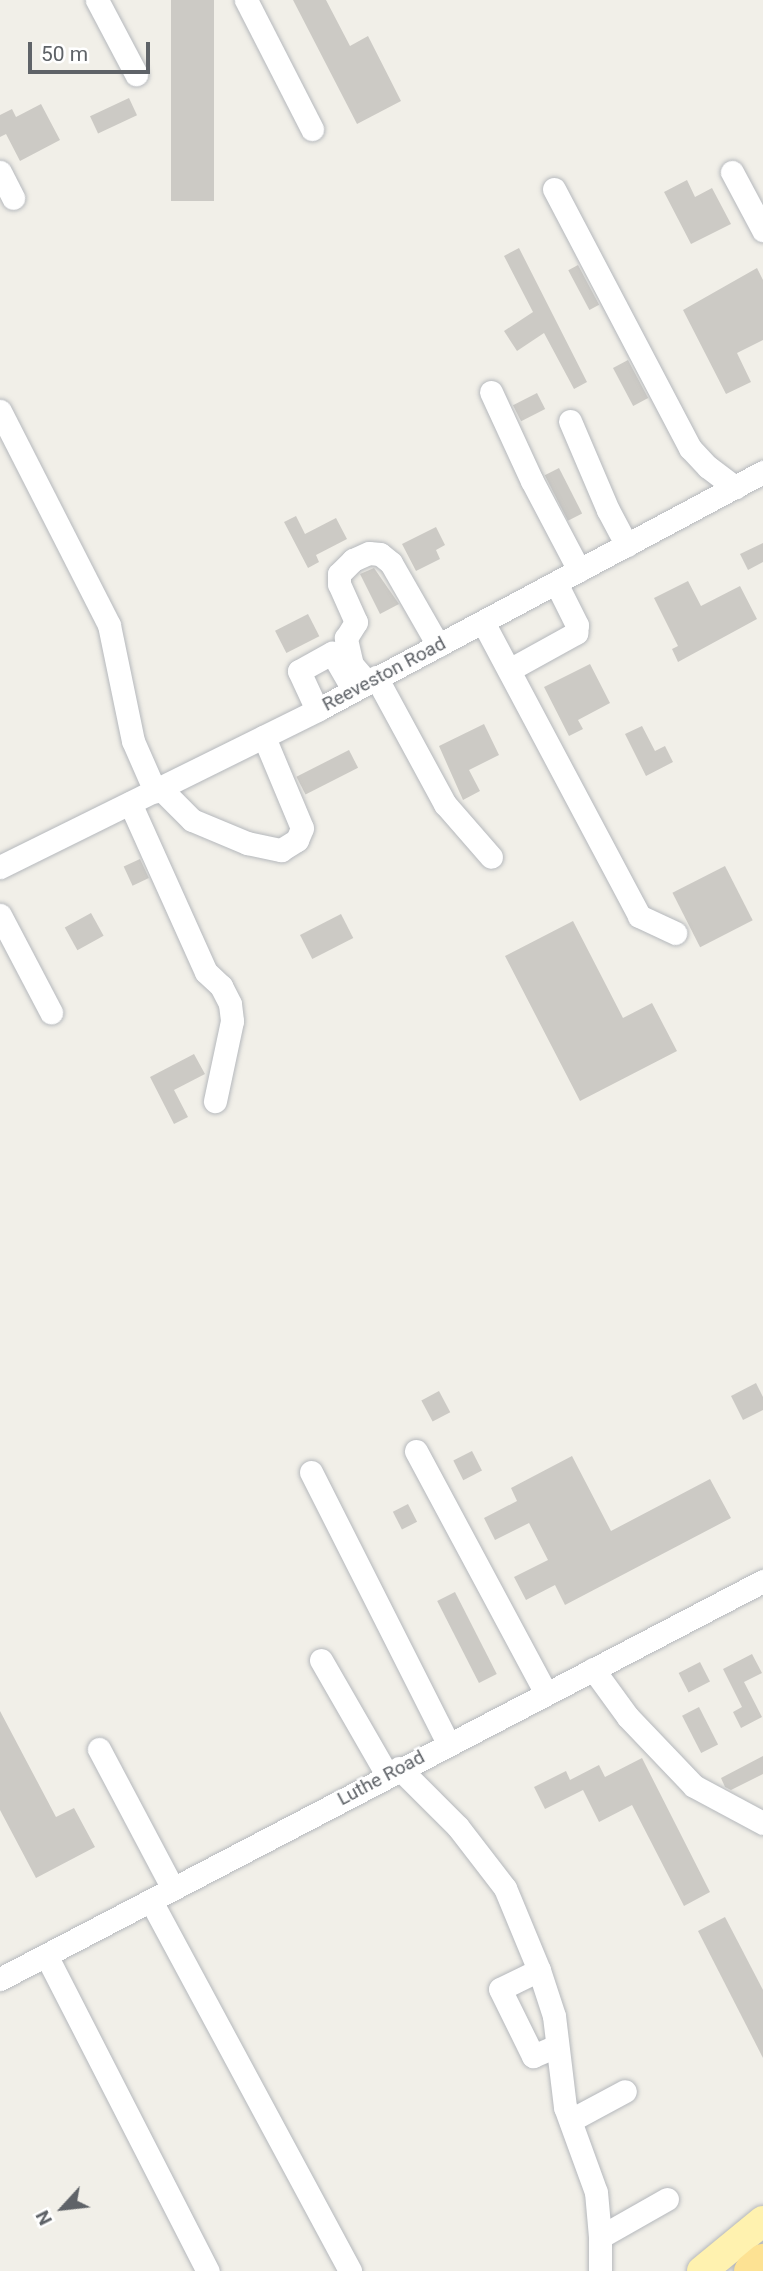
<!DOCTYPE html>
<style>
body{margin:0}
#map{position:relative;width:763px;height:2271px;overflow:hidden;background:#f1efe8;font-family:Roboto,sans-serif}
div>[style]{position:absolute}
.building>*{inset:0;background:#cccac5;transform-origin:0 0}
.roads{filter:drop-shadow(0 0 2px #b5b8bc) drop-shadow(0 0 2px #b5b8bc)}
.minor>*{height:23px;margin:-11.5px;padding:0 11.5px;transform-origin:11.5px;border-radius:11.5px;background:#fff}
.major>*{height:30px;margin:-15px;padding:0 15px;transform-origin:15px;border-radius:15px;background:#fff2af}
.highway>*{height:35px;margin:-17.5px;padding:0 17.5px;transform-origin:17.5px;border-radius:17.5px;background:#fde293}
span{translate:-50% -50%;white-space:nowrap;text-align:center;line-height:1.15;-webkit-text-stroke:5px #fff;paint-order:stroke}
.street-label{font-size:19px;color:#5f6368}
.north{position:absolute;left:28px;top:2173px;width:70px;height:70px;-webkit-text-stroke:5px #fff;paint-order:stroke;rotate:243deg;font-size:19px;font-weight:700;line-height:28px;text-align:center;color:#5f6368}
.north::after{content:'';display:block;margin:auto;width:24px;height:32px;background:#5f6368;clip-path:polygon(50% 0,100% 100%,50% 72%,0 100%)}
.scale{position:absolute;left:28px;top:42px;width:122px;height:32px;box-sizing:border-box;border:4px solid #5f6368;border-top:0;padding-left:9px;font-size:21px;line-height:24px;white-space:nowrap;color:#5f6368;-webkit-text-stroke:5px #fff;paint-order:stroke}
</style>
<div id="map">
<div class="building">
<div style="left:171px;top:0;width:43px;height:201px"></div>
<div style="clip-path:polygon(293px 0,326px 0,350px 46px,368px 36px,401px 101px,357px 124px)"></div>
<div style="left:129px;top:98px;width:19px;height:43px;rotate:65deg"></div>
<div style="clip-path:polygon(41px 104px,60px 140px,20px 161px,6px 134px,0 137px,0 115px,12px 109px,16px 117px)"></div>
<div style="clip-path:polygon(687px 180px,695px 197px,712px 188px,731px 224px,691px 244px,664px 192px)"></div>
<div style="clip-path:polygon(519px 248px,587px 382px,574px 389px,544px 333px,517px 351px,504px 331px,533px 312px,504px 256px)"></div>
<div style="left:578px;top:265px;width:45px;height:11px;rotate:62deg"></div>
<div style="clip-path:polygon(757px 268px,763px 280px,763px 340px,737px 353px,751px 382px,726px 394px,683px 310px)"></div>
<div style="left:628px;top:360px;width:43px;height:17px;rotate:62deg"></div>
<div style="left:537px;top:393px;width:18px;height:27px;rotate:63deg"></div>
<div style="left:559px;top:468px;width:51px;height:16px;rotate:63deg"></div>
<div style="clip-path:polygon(296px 516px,305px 534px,336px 518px,347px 539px,316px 555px,319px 562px,308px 568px,284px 522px)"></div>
<div style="clip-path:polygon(436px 527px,445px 545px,436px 550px,440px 559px,416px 571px,402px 544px)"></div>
<div style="clip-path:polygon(763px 543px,763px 562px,748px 570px,740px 554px)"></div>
<div style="clip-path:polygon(374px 568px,399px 604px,380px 614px,360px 574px)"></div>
<div style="clip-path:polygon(688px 581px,701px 606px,740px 586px,757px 619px,678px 662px,672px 649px,678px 646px,654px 598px)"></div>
<div style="left:308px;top:614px;width:25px;height:37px;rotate:63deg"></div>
<div style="clip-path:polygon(590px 664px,610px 703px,578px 720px,583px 729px,569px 736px,544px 687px)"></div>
<div style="clip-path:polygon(484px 724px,499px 755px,469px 770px,480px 791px,463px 800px,439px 746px)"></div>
<div style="clip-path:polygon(642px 726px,655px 751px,665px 746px,673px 762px,646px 776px,625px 734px)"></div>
<div style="left:349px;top:750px;width:20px;height:59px;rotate:63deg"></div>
<div style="left:140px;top:859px;width:21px;height:18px;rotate:65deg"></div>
<div style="left:725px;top:866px;width:61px;height:59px;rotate:63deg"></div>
<div style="left:91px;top:913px;width:26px;height:30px;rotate:61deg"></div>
<div style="left:341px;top:914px;width:27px;height:46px;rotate:63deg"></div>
<div style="clip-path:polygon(573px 921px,623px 1018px,652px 1003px,677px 1051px,580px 1101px,505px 956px)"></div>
<div style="clip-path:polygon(194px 1054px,205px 1074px,174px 1090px,188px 1117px,174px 1124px,150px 1077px)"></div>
<div style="clip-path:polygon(756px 1383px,763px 1397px,763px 1410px,743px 1420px,731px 1396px)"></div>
<div style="left:439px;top:1391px;width:24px;height:20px;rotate:62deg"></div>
<div style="left:472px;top:1451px;width:22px;height:21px;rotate:63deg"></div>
<div style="clip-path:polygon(572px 1456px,611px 1531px,710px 1479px,731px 1518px,565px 1605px,555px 1585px,526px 1600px,514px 1577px,548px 1560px,529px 1523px,495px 1540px,484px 1518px,517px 1501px,511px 1488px)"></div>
<div style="left:408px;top:1504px;width:20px;height:17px;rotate:63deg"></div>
<div style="left:455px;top:1592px;width:92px;height:20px;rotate:63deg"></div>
<div style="clip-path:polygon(752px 1654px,762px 1673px,744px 1682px,762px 1717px,741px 1728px,733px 1712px,742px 1707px,723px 1669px)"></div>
<div style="left:700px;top:1662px;width:22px;height:24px;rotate:63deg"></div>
<div style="left:699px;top:1707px;width:42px;height:19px;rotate:63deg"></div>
<div style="clip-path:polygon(0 1711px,56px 1817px,74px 1808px,95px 1847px,36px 1878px,0 1810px)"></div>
<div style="clip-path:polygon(763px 1756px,763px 1774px,731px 1790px,725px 1787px,721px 1778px)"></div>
<div style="clip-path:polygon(642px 1758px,710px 1892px,684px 1906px,632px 1805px,599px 1822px,583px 1790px,545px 1809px,534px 1787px,566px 1771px,570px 1780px,599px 1765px,605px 1777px)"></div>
<div style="clip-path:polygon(725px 1917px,763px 1990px,763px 2058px,698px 1931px)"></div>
</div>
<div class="roads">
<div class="minor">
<div style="left:97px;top:0;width:84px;rotate:62.2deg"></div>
<div style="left:246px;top:0;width:145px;rotate:62.9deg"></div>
<div style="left:0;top:172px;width:29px;rotate:63deg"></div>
<div style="left:732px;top:172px;width:66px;rotate:61.9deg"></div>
<div style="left:554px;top:189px;width:293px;rotate:62.3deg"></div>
<div style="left:690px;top:448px;width:26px;rotate:47deg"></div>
<div style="left:708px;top:467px;width:34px;rotate:37deg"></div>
<div style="left:491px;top:392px;width:98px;rotate:65.3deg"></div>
<div style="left:532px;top:481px;width:101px;rotate:62.2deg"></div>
<div style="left:0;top:411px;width:240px;rotate:63deg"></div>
<div style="left:109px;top:625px;width:118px;rotate:78.3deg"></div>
<div style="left:133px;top:741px;width:55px;rotate:66.3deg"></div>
<div style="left:570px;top:421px;width:97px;rotate:66.9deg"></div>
<div style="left:608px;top:510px;width:40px;rotate:62deg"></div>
<div style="left:483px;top:622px;width:333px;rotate:62deg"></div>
<div style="left:639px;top:916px;width:40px;rotate:25deg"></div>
<div style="left:509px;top:670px;width:77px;rotate:-28.9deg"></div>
<div style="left:576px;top:633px;width:8px;rotate:-83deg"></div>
<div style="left:577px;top:625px;width:47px;rotate:-116.6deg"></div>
<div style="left:376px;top:677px;width:145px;rotate:61.5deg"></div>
<div style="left:445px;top:804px;width:70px;rotate:49deg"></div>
<div style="left:367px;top:682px;width:23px;rotate:-131deg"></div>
<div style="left:352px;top:665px;width:28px;rotate:-103deg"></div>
<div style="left:346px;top:638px;width:19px;rotate:-58deg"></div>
<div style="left:356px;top:622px;width:42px;rotate:-114.1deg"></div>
<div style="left:339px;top:584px;width:10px;rotate:-90deg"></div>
<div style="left:339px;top:574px;width:20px;rotate:-45deg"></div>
<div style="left:353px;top:560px;width:17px;rotate:-24deg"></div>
<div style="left:369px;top:553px;width:11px;rotate:5deg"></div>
<div style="left:380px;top:554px;width:14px;rotate:39deg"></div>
<div style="left:391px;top:563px;width:95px;rotate:60.2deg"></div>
<div style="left:317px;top:710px;width:43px;rotate:-114.8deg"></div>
<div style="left:299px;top:671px;width:38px;rotate:-29deg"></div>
<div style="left:332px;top:653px;width:34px;rotate:60deg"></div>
<div style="left:160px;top:788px;width:45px;rotate:45deg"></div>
<div style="left:192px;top:820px;width:60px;rotate:22.7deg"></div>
<div style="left:247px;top:843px;width:35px;rotate:12deg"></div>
<div style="left:281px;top:850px;width:19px;rotate:-32deg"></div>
<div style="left:297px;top:840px;width:13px;rotate:-67deg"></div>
<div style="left:302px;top:828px;width:99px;rotate:-112.7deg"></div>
<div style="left:130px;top:803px;width:185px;rotate:65.8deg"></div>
<div style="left:206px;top:972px;width:21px;rotate:43deg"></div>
<div style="left:221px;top:986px;width:20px;rotate:63deg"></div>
<div style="left:230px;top:1004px;width:17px;rotate:83deg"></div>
<div style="left:232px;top:1021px;width:82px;rotate:102deg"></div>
<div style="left:0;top:867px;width:354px;rotate:-26.3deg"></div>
<div style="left:317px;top:710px;width:506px;rotate:-28.09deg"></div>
<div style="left:0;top:915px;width:110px;rotate:62.3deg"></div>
<div style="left:416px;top:1451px;width:275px;rotate:61.8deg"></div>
<div style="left:311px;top:1472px;width:304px;rotate:63.2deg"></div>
<div style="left:321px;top:1660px;width:133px;rotate:60.1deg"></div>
<div style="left:593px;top:1669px;width:59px;rotate:53.9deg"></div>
<div style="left:628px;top:1717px;width:95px;rotate:46.3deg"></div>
<div style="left:694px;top:1786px;width:78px;rotate:28.2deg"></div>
<div style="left:99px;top:1749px;width:158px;rotate:62.1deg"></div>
<div style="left:399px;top:1768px;width:83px;rotate:45deg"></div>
<div style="left:458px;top:1827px;width:77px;rotate:52.4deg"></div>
<div style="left:505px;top:1888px;width:89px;rotate:67.5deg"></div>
<div style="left:539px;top:1970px;width:48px;rotate:71.9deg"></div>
<div style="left:554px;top:2016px;width:92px;rotate:83.1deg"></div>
<div style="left:565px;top:2107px;width:90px;rotate:70deg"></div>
<div style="left:596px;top:2192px;width:45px;rotate:84.9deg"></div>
<div style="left:151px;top:1901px;width:420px;rotate:61.7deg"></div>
<div style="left:46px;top:1955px;width:355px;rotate:62.9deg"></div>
<div style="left:539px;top:1970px;width:43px;rotate:154deg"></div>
<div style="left:500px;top:1989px;width:75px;rotate:63.8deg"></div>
<div style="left:533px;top:2056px;width:26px;rotate:-23deg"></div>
<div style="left:0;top:1979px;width:861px;rotate:-27.55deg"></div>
<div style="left:571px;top:2120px;width:61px;rotate:-28.2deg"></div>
<div style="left:600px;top:2271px;width:34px;rotate:-90deg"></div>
<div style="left:600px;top:2237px;width:77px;rotate:-29.6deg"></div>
</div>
<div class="major">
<div style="left:702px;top:2271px;width:79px;rotate:-39.3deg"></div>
</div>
<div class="highway">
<div style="left:751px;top:2271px;width:16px;rotate:-40deg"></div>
</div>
</div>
<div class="street-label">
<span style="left:384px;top:674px;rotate:-28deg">Reeveston Road</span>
<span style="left:381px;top:1778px;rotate:-28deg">Luthe Road</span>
</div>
<div class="north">N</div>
<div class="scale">50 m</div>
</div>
